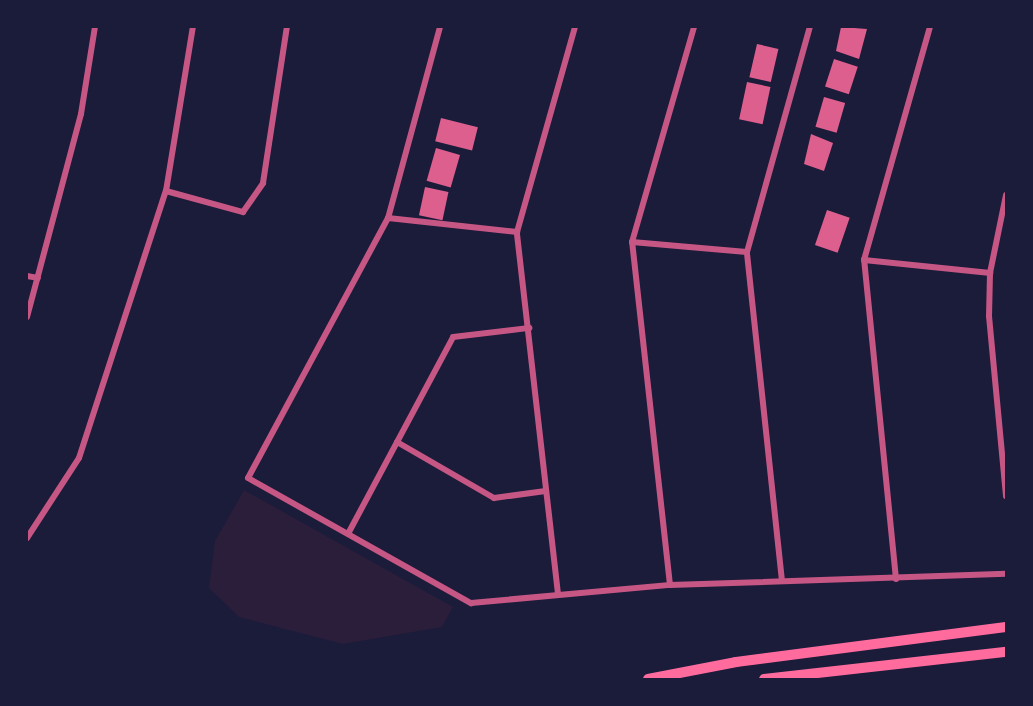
<!DOCTYPE html>
<style>
body{margin:0}
#map{position:relative;width:1033px;height:706px;overflow:hidden;background:#1b1b3a;font-family:"Times New Roman",serif}
div>[style]{position:absolute}
.green>*{inset:0;background:#2a1e3b}
.building>*{inset:0;background:#dd5f8e;transform-origin:0 0}
.minor>*{height:6px;margin:-3px;padding:0 3px;transform-origin:3px;border-radius:3px;background:#c65784}
.secondary>*{height:10px;margin:-5px;padding:0 5px;transform-origin:5px;border-radius:5px;background:#ff6b9d}
span{translate:-50% -50%;white-space:nowrap;text-align:center;line-height:1.15;-webkit-text-stroke:6px #1b1b3a;paint-order:stroke}
.frame{position:absolute;inset:0;border:28px solid #1b1b3a;pointer-events:none}
</style>
<div id="map">
<div class="green">
<div style="clip-path:polygon(244px 490px,453px 607px,442px 627px,343px 644px,239px 617px,209px 588px,215px 541px)"></div>
</div>
<div class="building">
<div style="clip-path:polygon(841px 27px,867px 29px,859px 59px,836px 51px)"></div>
<div style="left:757px;top:44px;width:22px;height:34px;rotate:13deg"></div>
<div style="left:834px;top:59px;width:25px;height:29px;rotate:18deg"></div>
<div style="left:747px;top:82px;width:24px;height:38px;rotate:12deg"></div>
<div style="left:824px;top:97px;width:22px;height:31px;rotate:16deg"></div>
<div style="left:441px;top:118px;width:38px;height:24px;rotate:14deg"></div>
<div style="clip-path:polygon(811px 134px,833px 143px,824px 171px,804px 164px)"></div>
<div style="left:436px;top:148px;width:25px;height:34px;rotate:16deg"></div>
<div style="left:425px;top:187px;width:24px;height:29px;rotate:12deg"></div>
<div style="left:827px;top:210px;width:24px;height:37px;rotate:19deg"></div>
</div>
<div class="minor">
<div style="left:440px;top:27px;width:198px;rotate:105.2deg"></div>
<div style="left:388px;top:218px;width:295px;rotate:118.3deg"></div>
<div style="left:248px;top:478px;width:256px;rotate:29.3deg"></div>
<div style="left:471px;top:603px;width:200px;rotate:-5.2deg"></div>
<div style="left:670px;top:585px;width:336px;rotate:-1.9deg"></div>
<div style="left:166px;top:191px;width:80px;rotate:15.3deg"></div>
<div style="left:243px;top:212px;width:35px;rotate:-55deg"></div>
<div style="left:263px;top:183px;width:158px;rotate:-81.3deg"></div>
<div style="left:1006px;top:195px;width:80px;rotate:101.6deg"></div>
<div style="left:990px;top:273px;width:43px;rotate:91.3deg"></div>
<div style="left:989px;top:316px;width:181px;rotate:84.6deg"></div>
<div style="left:388px;top:218px;width:130px;rotate:6.2deg"></div>
<div style="left:632px;top:242px;width:115px;rotate:5deg"></div>
<div style="left:864px;top:260px;width:127px;rotate:5.9deg"></div>
<div style="left:27px;top:276px;width:11px;rotate:10deg"></div>
<div style="left:27px;top:317px;width:210px;rotate:-75.1deg"></div>
<div style="left:81px;top:114px;width:88px;rotate:-80.9deg"></div>
<div style="left:397px;top:442px;width:112px;rotate:30deg"></div>
<div style="left:494px;top:498px;width:52px;rotate:-7.7deg"></div>
<div style="left:349px;top:532px;width:221px;rotate:-61.9deg"></div>
<div style="left:453px;top:337px;width:77px;rotate:-6.8deg"></div>
<div style="left:27px;top:538px;width:95px;rotate:-57deg"></div>
<div style="left:79px;top:458px;width:281px;rotate:-72deg"></div>
<div style="left:166px;top:191px;width:166px;rotate:-80.7deg"></div>
<div style="left:896px;top:579px;width:321px;rotate:-95.7deg"></div>
<div style="left:864px;top:260px;width:242px;rotate:-74.2deg"></div>
<div style="left:782px;top:581px;width:331px;rotate:-96.1deg"></div>
<div style="left:747px;top:252px;width:234px;rotate:-74.4deg"></div>
<div style="left:670px;top:585px;width:345px;rotate:-96.3deg"></div>
<div style="left:632px;top:242px;width:224px;rotate:-73.9deg"></div>
<div style="left:558px;top:594px;width:364px;rotate:-96.5deg"></div>
<div style="left:517px;top:232px;width:213px;rotate:-74.2deg"></div>
</div>
<div class="secondary">
<div style="left:648px;top:679px;width:90px;rotate:-10.9deg"></div>
<div style="left:736px;top:662px;width:272px;rotate:-7.4deg"></div>
<div style="left:764px;top:679px;width:244px;rotate:-6.4deg"></div>
</div>
<div class="frame"></div>
</div>
